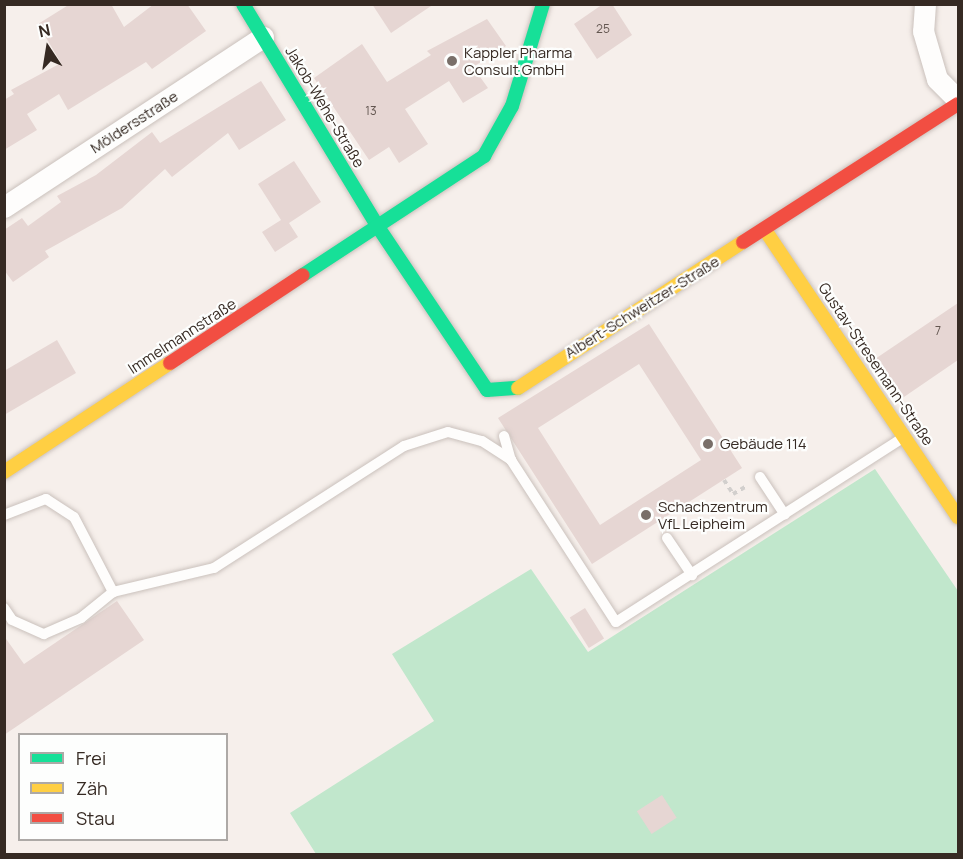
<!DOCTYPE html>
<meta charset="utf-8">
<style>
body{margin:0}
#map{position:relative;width:963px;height:859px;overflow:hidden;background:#f6efeb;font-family:Manrope,sans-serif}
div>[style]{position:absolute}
.green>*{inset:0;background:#c1e7cc}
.building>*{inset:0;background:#e6d6d3;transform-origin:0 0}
.path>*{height:4px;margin-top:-2px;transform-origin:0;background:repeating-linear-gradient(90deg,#d2cfcd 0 4.5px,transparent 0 9px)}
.roads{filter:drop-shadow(0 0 2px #cac1bc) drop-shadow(0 0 2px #cac1bc)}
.lane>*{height:10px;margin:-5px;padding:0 5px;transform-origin:5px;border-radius:5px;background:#fefdfc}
.street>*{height:21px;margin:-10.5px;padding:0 10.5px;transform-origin:10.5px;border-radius:10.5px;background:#fefdfc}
.fast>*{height:14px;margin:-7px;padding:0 7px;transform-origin:7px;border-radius:7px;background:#16e098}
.slow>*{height:14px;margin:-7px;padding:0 7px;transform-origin:7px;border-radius:7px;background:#ffcf43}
.jam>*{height:14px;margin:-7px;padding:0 7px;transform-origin:7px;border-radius:7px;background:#f24e42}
.dots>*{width:16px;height:16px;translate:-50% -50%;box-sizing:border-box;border:3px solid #fdfefd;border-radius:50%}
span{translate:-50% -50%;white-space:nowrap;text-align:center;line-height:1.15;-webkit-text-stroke:4.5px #fdfefd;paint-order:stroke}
.number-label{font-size:12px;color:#635650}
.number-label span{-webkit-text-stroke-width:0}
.poi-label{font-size:15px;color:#362a23}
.left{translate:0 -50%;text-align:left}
.street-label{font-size:15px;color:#362a23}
.frame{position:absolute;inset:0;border:6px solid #362a23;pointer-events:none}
.legend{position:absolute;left:18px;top:733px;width:210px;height:108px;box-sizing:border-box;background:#fdfefd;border:2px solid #ada9a6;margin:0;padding:8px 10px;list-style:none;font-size:18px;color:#362a23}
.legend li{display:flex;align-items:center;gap:12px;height:30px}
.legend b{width:30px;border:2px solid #ada9a6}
.north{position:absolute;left:18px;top:18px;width:60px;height:60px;-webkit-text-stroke:4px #fdfefd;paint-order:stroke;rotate:348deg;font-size:16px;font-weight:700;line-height:24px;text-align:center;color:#362a23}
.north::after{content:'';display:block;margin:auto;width:21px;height:27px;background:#362a23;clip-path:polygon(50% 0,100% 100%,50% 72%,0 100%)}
</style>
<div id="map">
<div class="green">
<div style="clip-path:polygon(875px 469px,958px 591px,958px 854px,316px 854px,290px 813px,434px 721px,392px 654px,531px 569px,588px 652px)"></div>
</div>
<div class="building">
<div style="clip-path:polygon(70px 4px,111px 4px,124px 27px,154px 4px,187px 4px,206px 31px,152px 69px,146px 62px,68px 110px,59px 94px,27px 114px,37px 130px,4px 150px,4px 100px,14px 94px,11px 90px,61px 63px,38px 24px)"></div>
<div style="clip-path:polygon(372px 4px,434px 4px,391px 33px)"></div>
<div style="clip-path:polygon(603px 4px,612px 4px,632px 35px,597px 59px,574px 24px)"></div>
<div style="clip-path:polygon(487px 19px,506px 46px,473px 67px,488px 88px,463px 103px,449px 81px,405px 109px,428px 144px,399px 163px,389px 147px,369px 160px,314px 78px,362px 44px,387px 82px,431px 55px,427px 51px)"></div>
<div style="clip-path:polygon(261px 81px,286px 120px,239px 150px,228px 133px,172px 177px,165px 169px,122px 208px,45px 251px,49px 257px,13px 282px,4px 270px,4px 230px,22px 218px,28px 226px,61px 202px,57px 196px,96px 175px,152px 132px,160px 143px)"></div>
<div style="clip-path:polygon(294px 161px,321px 202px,289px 223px,298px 237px,275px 252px,262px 232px,281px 220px,258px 184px)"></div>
<div style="clip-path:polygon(958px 303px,958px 360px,901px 399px,875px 359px)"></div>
<div style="clip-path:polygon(evenodd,649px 324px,742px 468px,592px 564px,498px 418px,649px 324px,639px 364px,701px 460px,600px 525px,538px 428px,639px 364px)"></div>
<div style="clip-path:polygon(57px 340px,76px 373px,4px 415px,4px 371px)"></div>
<div style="clip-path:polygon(117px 601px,144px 640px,4px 735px,4px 636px,24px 664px)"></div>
<div style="left:585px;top:608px;width:36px;height:18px;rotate:58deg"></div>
<div style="left:662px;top:795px;width:27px;height:30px;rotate:57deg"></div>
</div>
<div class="path">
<div style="left:724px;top:480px;width:17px;rotate:57deg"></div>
<div style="left:733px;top:494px;width:16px;rotate:-30deg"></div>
</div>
<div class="roads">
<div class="lane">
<div style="left:504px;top:436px;width:25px;rotate:74deg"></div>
<div style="left:511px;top:460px;width:193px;rotate:57.1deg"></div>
<div style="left:616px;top:622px;width:341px;rotate:-32.7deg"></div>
<div style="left:760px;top:477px;width:45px;rotate:56.7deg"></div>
<div style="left:4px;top:515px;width:45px;rotate:-20.9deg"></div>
<div style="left:46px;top:499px;width:33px;rotate:33deg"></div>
<div style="left:74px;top:517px;width:85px;rotate:62.5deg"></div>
<div style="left:667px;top:538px;width:45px;rotate:56deg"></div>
<div style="left:4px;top:608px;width:14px;rotate:56deg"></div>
<div style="left:12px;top:620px;width:35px;rotate:24deg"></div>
<div style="left:44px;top:634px;width:40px;rotate:-23.4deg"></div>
<div style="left:81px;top:618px;width:41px;rotate:-39.1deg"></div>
<div style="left:113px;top:592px;width:104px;rotate:-13.4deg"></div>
<div style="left:214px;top:568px;width:226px;rotate:-32.7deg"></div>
<div style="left:404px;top:446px;width:46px;rotate:-17.7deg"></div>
<div style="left:448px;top:432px;width:35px;rotate:15deg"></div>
<div style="left:482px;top:441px;width:35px;rotate:33deg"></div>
</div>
<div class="street">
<div style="left:925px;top:4px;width:27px;rotate:94deg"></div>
<div style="left:923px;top:31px;width:50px;rotate:73.7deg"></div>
<div style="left:937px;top:79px;width:30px;rotate:45deg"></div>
<div style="left:4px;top:207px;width:310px;rotate:-33.3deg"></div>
</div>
<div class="fast">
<div style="left:243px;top:4px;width:261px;rotate:58.8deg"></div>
<div style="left:378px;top:227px;width:196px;rotate:56.2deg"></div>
<div style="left:487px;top:390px;width:31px;rotate:-4deg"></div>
<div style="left:303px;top:275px;width:217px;rotate:-33.3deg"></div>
<div style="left:484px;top:156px;width:57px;rotate:-60.8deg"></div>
<div style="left:512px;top:106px;width:107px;rotate:-73.1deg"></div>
</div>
<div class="slow">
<div style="left:765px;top:230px;width:346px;rotate:56.1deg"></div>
<div style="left:518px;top:388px;width:268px;rotate:-33deg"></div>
<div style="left:4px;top:472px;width:199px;rotate:-33.3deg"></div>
</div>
<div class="jam">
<div style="left:743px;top:242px;width:255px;rotate:-32.7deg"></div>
<div style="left:170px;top:363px;width:159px;rotate:-33.5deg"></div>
</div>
</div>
<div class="dots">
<div style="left:452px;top:61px;background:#796f69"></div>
<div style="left:708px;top:444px;background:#796f69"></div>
<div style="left:646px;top:515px;background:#796f69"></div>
</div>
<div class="number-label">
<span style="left:603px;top:29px">25</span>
<span style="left:371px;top:111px">13</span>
<span style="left:938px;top:331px">7</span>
</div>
<div class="poi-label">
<span class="left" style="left:464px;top:61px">Kappler Pharma<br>Consult GmbH</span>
<span class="left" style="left:720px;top:444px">Gebäude 114</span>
<span class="left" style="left:658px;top:515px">Schachzentrum<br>VfL Leipheim</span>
</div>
<div class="street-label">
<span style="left:325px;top:107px;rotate:59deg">Jakob-Wehe-Straße</span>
<span style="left:134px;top:122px;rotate:-33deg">Möldersstraße</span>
<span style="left:642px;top:307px;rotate:-32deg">Albert-Schweitzer-Straße</span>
<span style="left:182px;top:336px;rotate:-33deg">Immelmannstraße</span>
<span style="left:876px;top:364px;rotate:56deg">Gustav-Stresemann-Straße</span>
</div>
<div class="frame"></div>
<ul class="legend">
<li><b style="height:8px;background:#16e098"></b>Frei</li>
<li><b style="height:8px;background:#ffcf43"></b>Zäh</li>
<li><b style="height:8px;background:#f24e42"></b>Stau</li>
</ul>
<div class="north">N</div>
</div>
